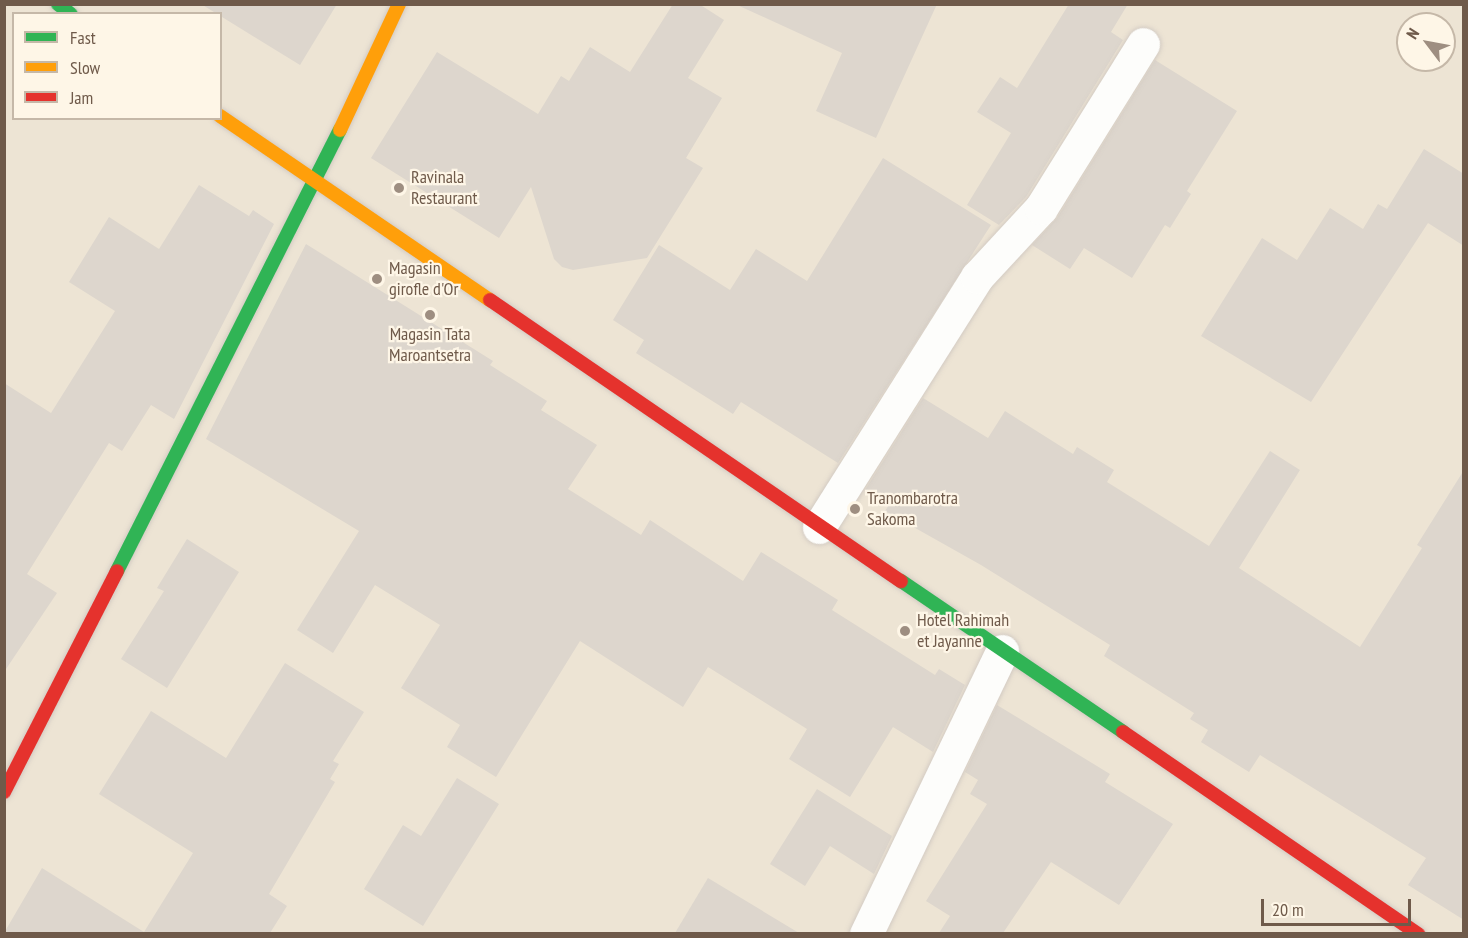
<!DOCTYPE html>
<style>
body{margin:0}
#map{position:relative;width:1468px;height:938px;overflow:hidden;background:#f4f0e7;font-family:"PT Sans Narrow",sans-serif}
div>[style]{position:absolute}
.residential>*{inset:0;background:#ede4d4}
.building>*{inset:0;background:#ddd6cd}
.roads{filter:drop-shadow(0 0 2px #d3cbc3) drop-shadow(0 0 2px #d3cbc3)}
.street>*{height:33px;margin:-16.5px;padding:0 16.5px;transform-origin:16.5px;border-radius:16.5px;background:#fdfdfb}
.fast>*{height:14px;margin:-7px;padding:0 7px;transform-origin:7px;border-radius:7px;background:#30b455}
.slow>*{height:14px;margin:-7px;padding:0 7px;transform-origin:7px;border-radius:7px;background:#ff9f0a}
.jam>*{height:14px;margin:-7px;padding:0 7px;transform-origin:7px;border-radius:7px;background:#e5322d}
.dots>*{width:16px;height:16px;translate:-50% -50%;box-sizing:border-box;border:3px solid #fef6e7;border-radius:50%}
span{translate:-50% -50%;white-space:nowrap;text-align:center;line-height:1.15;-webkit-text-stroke:4.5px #fef6e7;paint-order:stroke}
.poi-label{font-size:18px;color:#6f5a4a}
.left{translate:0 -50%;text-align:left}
.frame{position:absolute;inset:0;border:6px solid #6f5a4a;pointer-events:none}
.legend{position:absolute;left:12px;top:12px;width:210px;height:108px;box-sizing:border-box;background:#fef6e7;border:2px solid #c5b8a8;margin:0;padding:8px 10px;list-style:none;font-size:18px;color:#6f5a4a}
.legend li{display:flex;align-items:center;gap:12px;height:30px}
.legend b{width:30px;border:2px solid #c5b8a8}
.north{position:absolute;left:1396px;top:12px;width:60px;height:60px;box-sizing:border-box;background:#fef6e7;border:2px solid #c5b8a8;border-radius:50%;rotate:302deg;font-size:16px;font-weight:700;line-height:24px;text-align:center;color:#6f5a4a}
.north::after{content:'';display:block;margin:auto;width:21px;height:27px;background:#9e8e81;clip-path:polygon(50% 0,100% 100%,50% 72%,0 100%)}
.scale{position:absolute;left:1261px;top:899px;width:150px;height:27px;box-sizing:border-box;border:3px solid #6f5a4a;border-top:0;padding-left:8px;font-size:18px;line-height:21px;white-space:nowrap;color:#6f5a4a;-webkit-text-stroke:4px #fef6e7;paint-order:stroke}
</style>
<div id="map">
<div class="residential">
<div style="clip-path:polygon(evenodd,5px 5px,1463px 5px,1463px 933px,5px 933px,5px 5px,14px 14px,220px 14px,220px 118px,14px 118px,14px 14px,5px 5px,1408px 24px,1444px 24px,1444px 60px,1408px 60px,1408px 24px)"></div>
</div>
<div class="building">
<div style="clip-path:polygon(201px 4px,337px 4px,300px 65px)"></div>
<div style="clip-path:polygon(673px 4px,699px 4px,724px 20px,688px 78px,722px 98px,686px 158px,703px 168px,647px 258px,573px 270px,562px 267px,554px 259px,531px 187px,499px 238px,371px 158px,437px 52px,538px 114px,561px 76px,569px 81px,590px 47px,630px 72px)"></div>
<div style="clip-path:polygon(735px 4px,937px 4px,876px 138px,816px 111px,842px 53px)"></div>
<div style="clip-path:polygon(1069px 4px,1128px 4px,1111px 32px,1123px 40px,1026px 197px,999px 225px,967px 205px,1011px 133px,977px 112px,1000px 77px,1017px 88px)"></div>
<div style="clip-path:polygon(1155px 60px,1237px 111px,1187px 191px,1191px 194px,1170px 228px,1165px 225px,1132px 278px,1084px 248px,1070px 269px,1032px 245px,1057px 218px)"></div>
<div style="clip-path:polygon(1424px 149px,1464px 174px,1464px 246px,1428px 223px,1311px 402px,1201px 336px,1262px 238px,1297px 260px,1330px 208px,1363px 229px,1378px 204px,1387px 209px)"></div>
<div style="clip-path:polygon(883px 158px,991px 225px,838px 463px,741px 402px,733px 414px,636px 353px,644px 340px,613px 320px,659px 245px,730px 290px,756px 249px,807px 281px)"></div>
<div style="clip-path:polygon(199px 185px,249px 216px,253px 210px,274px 224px,174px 419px,151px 405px,122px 451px,109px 443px,27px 574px,57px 593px,4px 672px,4px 383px,51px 413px,115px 311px,69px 282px,109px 217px,159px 249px)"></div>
<div style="clip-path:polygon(306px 244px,493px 361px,490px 365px,547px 401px,541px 410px,597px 445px,568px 489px,641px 535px,650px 520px,743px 581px,761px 552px,838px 600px,832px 610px,935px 675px,939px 669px,965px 685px,933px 752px,893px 727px,850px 797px,789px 759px,807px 729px,708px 667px,683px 707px,580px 641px,496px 777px,447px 747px,460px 725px,401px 688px,440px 625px,375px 585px,333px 653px,297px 630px,359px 531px,206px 439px)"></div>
<div style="clip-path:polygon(923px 398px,988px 438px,1005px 411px,1073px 454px,1077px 447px,1114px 470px,1107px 482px,1209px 546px,1270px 451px,1300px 470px,1239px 568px,1360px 647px,1422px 548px,1417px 545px,1464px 470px,1464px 920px,1408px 885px,1426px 858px,1260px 755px,1249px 772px,1201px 742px,1208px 730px,1190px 719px,1194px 713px,1104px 656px,1110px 645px,981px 565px,885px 511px,889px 505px,865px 490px)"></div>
<div style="clip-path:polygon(187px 539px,239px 572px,167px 688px,121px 659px,164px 591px,157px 588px)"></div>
<div style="clip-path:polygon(285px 663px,364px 712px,333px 761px,339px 764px,330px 779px,335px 782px,269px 894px,287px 906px,270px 933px,4px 933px,42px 868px,144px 932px,193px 853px,99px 794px,151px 711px,226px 758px)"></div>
<div style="clip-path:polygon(997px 705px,1110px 774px,1105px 782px,1173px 824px,1119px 905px,1051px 862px,1003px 933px,939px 933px,950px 916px,926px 901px,987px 804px,970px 794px,978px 780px,965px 772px)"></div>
<div style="clip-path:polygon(457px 778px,499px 804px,423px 926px,364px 889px,403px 825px,421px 836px)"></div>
<div style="clip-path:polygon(817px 789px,892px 836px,874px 874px,830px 846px,805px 886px,770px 864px)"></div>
<div style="clip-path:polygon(708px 878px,799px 933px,675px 933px)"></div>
</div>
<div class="roads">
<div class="street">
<div style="left:819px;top:527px;width:296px;rotate:-57.7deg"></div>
<div style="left:977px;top:277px;width:94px;rotate:-47.2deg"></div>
<div style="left:1041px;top:208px;width:193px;rotate:-58.1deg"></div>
<div style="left:866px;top:934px;width:314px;rotate:-64.3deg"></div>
</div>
<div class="fast">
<div style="left:58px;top:4px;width:16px;rotate:38deg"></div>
<div style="left:117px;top:571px;width:494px;rotate:-63.2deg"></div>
<div style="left:901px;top:581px;width:268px;rotate:34.2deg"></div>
</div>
<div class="slow">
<div style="left:220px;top:116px;width:327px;rotate:34.3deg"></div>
<div style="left:340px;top:130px;width:139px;rotate:-64.9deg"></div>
</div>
<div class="jam">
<div style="left:490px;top:300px;width:498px;rotate:34.4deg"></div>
<div style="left:1123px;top:732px;width:358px;rotate:34.4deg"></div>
<div style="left:4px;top:792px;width:248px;rotate:-62.9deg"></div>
</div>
</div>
<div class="dots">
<div style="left:399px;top:188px;background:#9e8e81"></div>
<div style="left:377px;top:279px;background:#9e8e81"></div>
<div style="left:430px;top:315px;background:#9e8e81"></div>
<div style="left:855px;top:509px;background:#9e8e81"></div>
<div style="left:905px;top:631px;background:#9e8e81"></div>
</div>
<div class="poi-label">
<span class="left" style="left:411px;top:188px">Ravinala<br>Restaurant</span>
<span class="left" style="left:389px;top:279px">Magasin<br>girofle d'Or</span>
<span style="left:430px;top:345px">Magasin Tata<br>Maroantsetra</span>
<span class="left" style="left:867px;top:509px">Tranombarotra<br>Sakoma</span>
<span class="left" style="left:917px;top:631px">Hotel Rahimah<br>et Jayanne</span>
</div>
<div class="frame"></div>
<ul class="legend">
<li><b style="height:8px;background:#30b455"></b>Fast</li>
<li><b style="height:8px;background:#ff9f0a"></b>Slow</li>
<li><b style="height:8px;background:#e5322d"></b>Jam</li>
</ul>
<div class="north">N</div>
<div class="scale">20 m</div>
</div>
